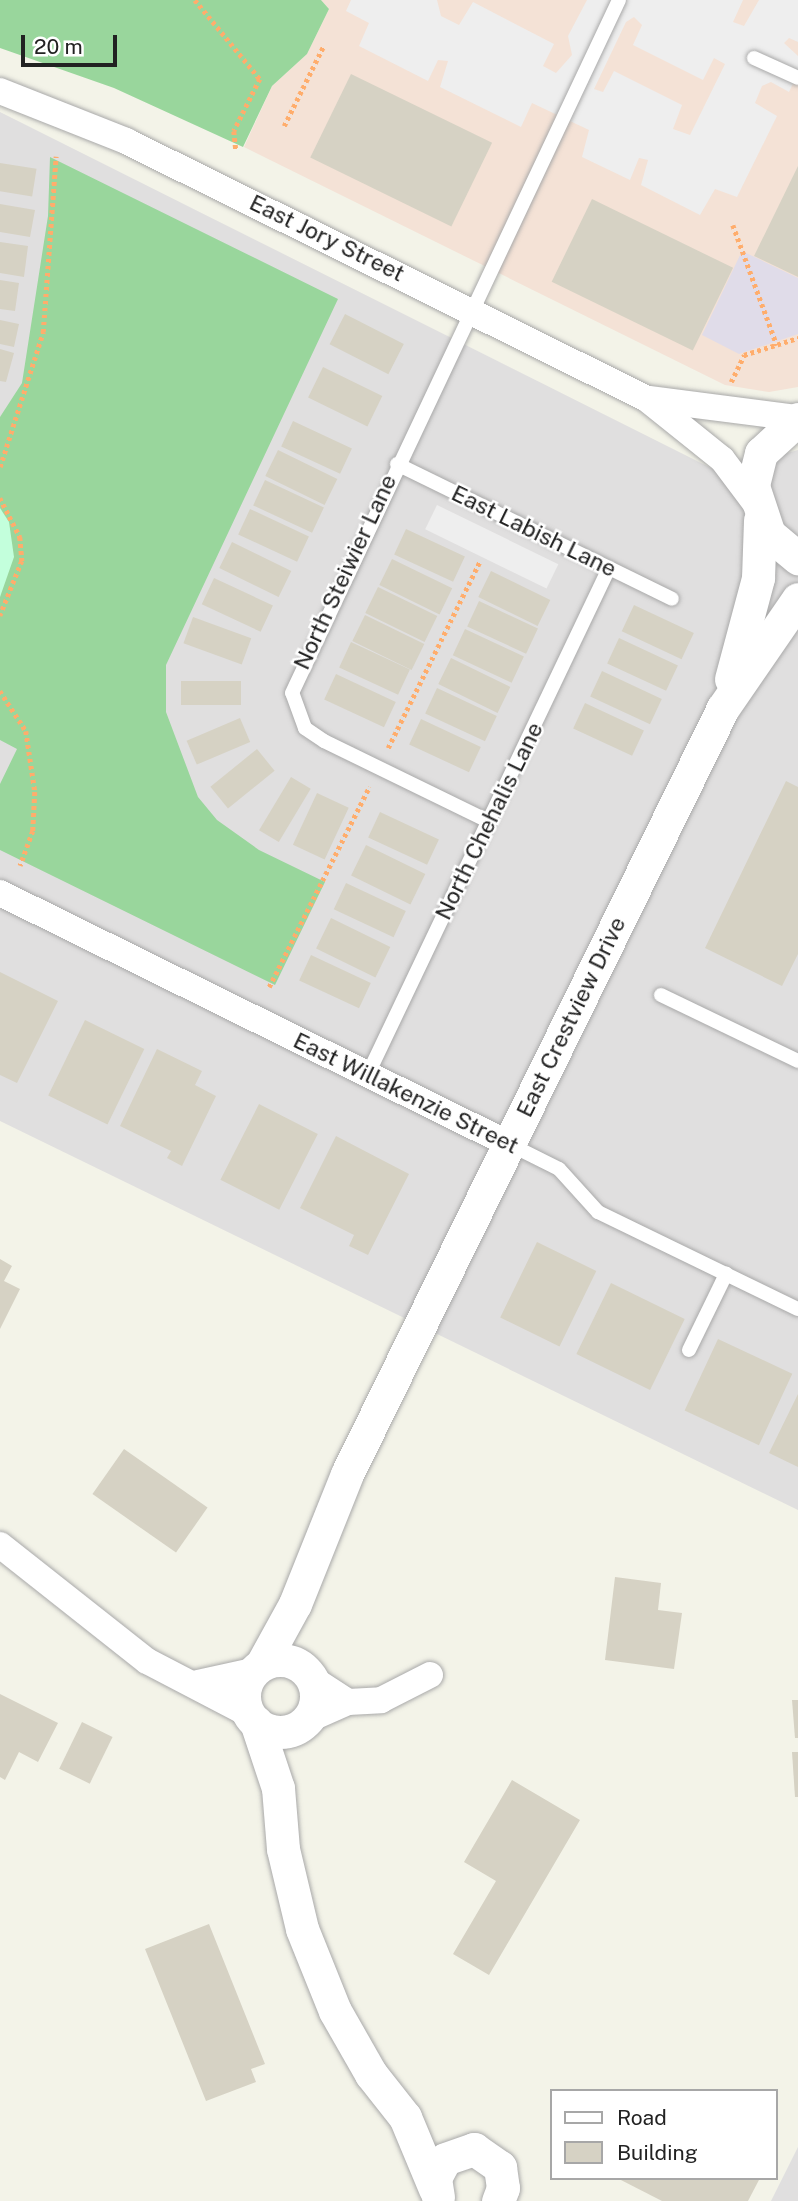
<!DOCTYPE html>
<style>
body{margin:0}
#map{position:relative;width:798px;height:2201px;overflow:hidden;background:#f3f3e8;font-family:"Public Sans",sans-serif}
div>[style]{position:absolute}
.residential>*{inset:0;background:#e0dfdf}
.commercial>*{inset:0;background:#f4e2d6}
.forest>*{inset:0;background:#99d69c}
.park>*{inset:0;background:#c3ffdc}
.parking>*{inset:0;background:#eee;transform-origin:0 0}
.plaza>*{inset:0;background:#e0dce9}
.building>*{inset:0;background:#d6d2c4;transform-origin:0 0}
.path>*{height:4.5px;margin-top:-2.25px;transform-origin:0;background:repeating-linear-gradient(90deg,#ffad6c 0 3.5px,transparent 0 7px)}
.roads{filter:drop-shadow(0 0 2px #a9a9a9) drop-shadow(0 0 2px #a9a9a9)}
.service>*{height:14px;margin:-7px;padding:0 7px;transform-origin:7px;border-radius:7px;background:#fff}
.minor>*{height:26px;margin:-13px;padding:0 13px;transform-origin:13px;border-radius:13px;background:#fff}
.tertiary>*{height:33px;margin:-16.5px;padding:0 16.5px;transform-origin:16.5px;border-radius:16.5px;background:#fff}
.tertiary>.ring{margin:-16.5px;padding:0;box-sizing:content-box;background:none;border:33px solid #fff;border-radius:50%}
span{translate:-50% -50%;white-space:nowrap;text-align:center;line-height:1.15;-webkit-text-stroke:5px #fff;paint-order:stroke}
.street-label{font-size:23px;color:#222}
.legend{position:absolute;left:550px;top:2089px;width:228px;height:91px;box-sizing:border-box;background:#fff;border:2px solid #a7a7a7;margin:0;padding:9px 12px;list-style:none;font-size:21px;color:#222}
.legend li{display:flex;align-items:center;gap:14px;height:35px}
.legend b{width:35px;border:2px solid #a7a7a7}
.scale{position:absolute;left:21px;top:35px;width:96px;height:32px;box-sizing:border-box;border:4px solid #222;border-top:0;padding-left:9px;font-size:21px;line-height:24px;white-space:nowrap;color:#222;-webkit-text-stroke:5px #fff;paint-order:stroke}
</style>
<div id="map">
<div class="residential">
<div style="clip-path:polygon(0 112px,719px 472px,798px 450px,798px 1510px,0 1121px)"></div>
<div style="clip-path:polygon(798px 2147px,798px 2201px,771px 2201px)"></div>
</div>
<div class="commercial">
<div style="clip-path:polygon(321px 0,798px 0,798px 387px,769px 392px,725px 385px,244px 147px,272px 86px,307px 54px,329px 9px)"></div>
</div>
<div class="forest">
<div style="clip-path:polygon(0 0,321px 0,329px 9px,307px 54px,272px 86px,243px 147px,114px 88px,0 48px)"></div>
<div style="clip-path:polygon(50px 157px,338px 299px,166px 665px,166px 712px,198px 797px,217px 820px,259px 850px,325px 882px,275px 985px,0 850px,0 784px,17px 749px,0 740px,0 417px,22px 383px,48px 216px)"></div>
</div>
<div class="park">
<div style="clip-path:polygon(0 508px,9px 522px,14px 557px,0 597px)"></div>
</div>
<div class="parking">
<div style="clip-path:polygon(evenodd,351px 0,437px 0,441px 16px,459px 25px,473px 2px,554px 44px,543px 66px,556px 73px,572px 55px,568px 36px,587px 0,743px 0,733px 22px,744px 26px,759px 0,798px 0,798px 42px,789px 38px,784px 43px,798px 56px,798px 73px,789px 92px,771px 82px,762px 86px,755px 103px,777px 116px,737px 197px,715px 189px,700px 215px,641px 185px,648px 160px,639px 158px,630px 180px,582px 157px,589px 130px,532px 103px,521px 127px,440px 87px,448px 61px,438px 60px,428px 81px,359px 46px,369px 23px,346px 11px,351px 0,634px 17px,642px 25px,633px 45px,703px 80px,714px 58px,725px 64px,690px 135px,673px 129px,682px 105px,614px 71px,603px 92px,594px 89px,626px 22px,634px 17px)"></div>
<div style="left:437px;top:505px;width:135px;height:27px;rotate:26deg"></div>
</div>
<div class="plaza">
<div style="clip-path:polygon(742px 251px,798px 278px,798px 334px,739px 354px,702px 335px)"></div>
</div>
<div class="building">
<div style="left:351px;top:74px;width:157px;height:93px;rotate:26deg"></div>
<div style="left:0;top:163px;width:37px;height:28px;rotate:9deg"></div>
<div style="clip-path:polygon(798px 166px,798px 277px,754px 256px)"></div>
<div style="left:592px;top:199px;width:157px;height:92px;rotate:26deg"></div>
<div style="clip-path:polygon(0 204px,35px 210px,30px 237px,0 232px)"></div>
<div style="clip-path:polygon(0 242px,28px 246px,24px 277px,0 273px)"></div>
<div style="clip-path:polygon(0 280px,19px 283px,15px 311px,0 309px)"></div>
<div style="left:345px;top:314px;width:66px;height:34px;rotate:27deg"></div>
<div style="clip-path:polygon(0 320px,19px 324px,14px 347px,0 344px)"></div>
<div style="clip-path:polygon(0 349px,14px 353px,6px 382px,0 381px)"></div>
<div style="left:323px;top:367px;width:66px;height:34px;rotate:26deg"></div>
<div style="left:293px;top:421px;width:65px;height:28px;rotate:25deg"></div>
<div style="left:278px;top:450px;width:66px;height:29px;rotate:26deg"></div>
<div style="left:265px;top:480px;width:65px;height:28px;rotate:25deg"></div>
<div style="left:250px;top:509px;width:65px;height:28px;rotate:25deg"></div>
<div style="left:406px;top:529px;width:65px;height:28px;rotate:25deg"></div>
<div style="left:232px;top:542px;width:66px;height:29px;rotate:26deg"></div>
<div style="left:392px;top:559px;width:67px;height:29px;rotate:26deg"></div>
<div style="left:491px;top:571px;width:66px;height:29px;rotate:26deg"></div>
<div style="left:214px;top:578px;width:65px;height:29px;rotate:25deg"></div>
<div style="left:378px;top:587px;width:66px;height:29px;rotate:26deg"></div>
<div style="left:479px;top:601px;width:65px;height:28px;rotate:25deg"></div>
<div style="left:634px;top:605px;width:66px;height:29px;rotate:25deg"></div>
<div style="left:365px;top:615px;width:66px;height:29px;rotate:26deg"></div>
<div style="left:193px;top:617px;width:62px;height:28px;rotate:20deg"></div>
<div style="left:465px;top:629px;width:65px;height:29px;rotate:25deg"></div>
<div style="left:619px;top:638px;width:65px;height:28px;rotate:25deg"></div>
<div style="left:351px;top:642px;width:65px;height:28px;rotate:25deg"></div>
<div style="left:451px;top:658px;width:66px;height:29px;rotate:26deg"></div>
<div style="left:602px;top:671px;width:66px;height:28px;rotate:25deg"></div>
<div style="left:336px;top:674px;width:66px;height:28px;rotate:25deg"></div>
<div style="left:181px;top:681px;width:60px;height:24px"></div>
<div style="left:437px;top:688px;width:66px;height:28px;rotate:25deg"></div>
<div style="left:585px;top:703px;width:65px;height:28px;rotate:25deg"></div>
<div style="left:240px;top:718px;width:26px;height:58px;rotate:67deg"></div>
<div style="left:421px;top:719px;width:66px;height:28px;rotate:25deg"></div>
<div style="left:257px;top:749px;width:28px;height:60px;rotate:51deg"></div>
<div style="left:291px;top:777px;width:23px;height:62px;rotate:31deg"></div>
<div style="clip-path:polygon(786px 781px,798px 787px,798px 954px,782px 986px,705px 948px)"></div>
<div style="left:317px;top:793px;width:35px;height:57px;rotate:25deg"></div>
<div style="left:380px;top:812px;width:65px;height:28px;rotate:25deg"></div>
<div style="left:366px;top:845px;width:66px;height:34px;rotate:26deg"></div>
<div style="left:346px;top:883px;width:66px;height:29px;rotate:25deg"></div>
<div style="left:331px;top:918px;width:66px;height:34px;rotate:26deg"></div>
<div style="left:311px;top:955px;width:66px;height:28px;rotate:25deg"></div>
<div style="clip-path:polygon(0 972px,58px 1001px,17px 1083px,0 1075px)"></div>
<div style="left:85px;top:1020px;width:66px;height:84px;rotate:26deg"></div>
<div style="clip-path:polygon(157px 1049px,202px 1071px,195px 1085px,216px 1096px,182px 1166px,167px 1158px,171px 1151px,120px 1126px)"></div>
<div style="left:259px;top:1104px;width:66px;height:85px;rotate:27deg"></div>
<div style="clip-path:polygon(336px 1136px,409px 1174px,368px 1255px,349px 1246px,354px 1235px,300px 1208px)"></div>
<div style="left:537px;top:1242px;width:66px;height:84px;rotate:26deg"></div>
<div style="clip-path:polygon(0 1259px,12px 1266px,4px 1281px,20px 1289px,0 1329px)"></div>
<div style="left:611px;top:1283px;width:82px;height:79px;rotate:26deg"></div>
<div style="left:718px;top:1339px;width:82px;height:79px;rotate:25deg"></div>
<div style="clip-path:polygon(798px 1394px,798px 1467px,769px 1453px)"></div>
<div style="left:124px;top:1449px;width:102px;height:55px;rotate:35deg"></div>
<div style="clip-path:polygon(615px 1577px,661px 1583px,658px 1610px,682px 1613px,674px 1669px,605px 1660px)"></div>
<div style="clip-path:polygon(0 1694px,58px 1723px,38px 1762px,19px 1752px,5px 1780px,0 1777px)"></div>
<div style="clip-path:polygon(792px 1700px,798px 1700px,798px 1738px,795px 1738px)"></div>
<div style="left:82px;top:1722px;width:34px;height:52px;rotate:26deg"></div>
<div style="clip-path:polygon(792px 1752px,798px 1752px,798px 1797px,795px 1797px)"></div>
<div style="clip-path:polygon(512px 1780px,580px 1820px,489px 1975px,453px 1954px,496px 1881px,464px 1862px)"></div>
<div style="clip-path:polygon(209px 1924px,265px 2064px,251px 2069px,256px 2082px,206px 2101px,145px 1949px)"></div>
<div style="clip-path:polygon(617px 2178px,760px 2178px,748px 2201px,662px 2201px)"></div>
</div>
<div class="path">
<div style="left:195px;top:0;width:102px;rotate:50.6deg"></div>
<div style="left:260px;top:79px;width:58px;rotate:116.6deg"></div>
<div style="left:234px;top:131px;width:19px;rotate:84deg"></div>
<div style="left:284px;top:126px;width:90px;rotate:-63.7deg"></div>
<div style="left:733px;top:225px;width:128px;rotate:69.9deg"></div>
<div style="left:731px;top:382px;width:30px;rotate:-64deg"></div>
<div style="left:744px;top:355px;width:57px;rotate:-17.5deg"></div>
<div style="left:0;top:467px;width:142px;rotate:-72.3deg"></div>
<div style="left:43px;top:332px;width:176px;rotate:-85.8deg"></div>
<div style="left:0;top:498px;width:44px;rotate:62.9deg"></div>
<div style="left:20px;top:537px;width:24px;rotate:85deg"></div>
<div style="left:22px;top:561px;width:59px;rotate:111.8deg"></div>
<div style="left:0;top:691px;width:48px;rotate:57deg"></div>
<div style="left:26px;top:731px;width:62px;rotate:81.6deg"></div>
<div style="left:35px;top:792px;width:39px;rotate:93deg"></div>
<div style="left:33px;top:831px;width:37px;rotate:110deg"></div>
<div style="left:388px;top:748px;width:208px;rotate:-63.8deg"></div>
<div style="left:269px;top:987px;width:224px;rotate:-63.4deg"></div>
</div>
<div class="roads">
<div class="service">
<div style="left:754px;top:58px;width:48px;rotate:24.4deg"></div>
<div style="left:397px;top:464px;width:306px;rotate:26.1deg"></div>
<div style="left:488px;top:821px;width:182px;rotate:-154deg"></div>
<div style="left:324px;top:741px;width:23px;rotate:-146deg"></div>
<div style="left:305px;top:728px;width:37px;rotate:-110deg"></div>
<div style="left:292px;top:693px;width:766px;rotate:-64.74deg"></div>
<div style="left:661px;top:995px;width:152px;rotate:25.7deg"></div>
<div style="left:368px;top:1074px;width:560px;rotate:-64.53deg"></div>
<div style="left:509px;top:1144px;width:56px;rotate:26.6deg"></div>
<div style="left:559px;top:1169px;width:58px;rotate:47.8deg"></div>
<div style="left:598px;top:1212px;width:222px;rotate:25.9deg"></div>
<div style="left:689px;top:1350px;width:85px;rotate:-64deg"></div>
</div>
<div class="minor">
<div style="left:0;top:91px;width:136px;rotate:21.6deg"></div>
<div style="left:126px;top:141px;width:581px;rotate:26.34deg"></div>
<div style="left:647px;top:399px;width:96px;rotate:38.7deg"></div>
<div style="left:722px;top:459px;width:55px;rotate:53.1deg"></div>
<div style="left:649px;top:399px;width:150px;rotate:7.3deg"></div>
<div style="left:0;top:893px;width:568px;rotate:26.25deg"></div>
<div style="left:0;top:1545px;width:187px;rotate:38.3deg"></div>
<div style="left:147px;top:1661px;width:115px;rotate:27.5deg"></div>
<div style="left:311px;top:1678px;width:44px;rotate:33deg"></div>
<div style="left:198px;top:1683px;width:56px;rotate:-12.3deg"></div>
<div style="left:307px;top:1720px;width:45px;rotate:-23.7deg"></div>
<div style="left:348px;top:1702px;width:33px;rotate:-3deg"></div>
<div style="left:381px;top:1700px;width:55px;rotate:-27deg"></div>
</div>
<div class="tertiary">
<div style="left:798px;top:419px;width:50px;rotate:137.4deg"></div>
<div style="left:761px;top:453px;width:34px;rotate:104deg"></div>
<div style="left:753px;top:486px;width:51px;rotate:71.6deg"></div>
<div style="left:769px;top:534px;width:38px;rotate:40deg"></div>
<div style="left:731px;top:679px;width:105px;rotate:-75deg"></div>
<div style="left:758px;top:578px;width:58px;rotate:-88deg"></div>
<div class="ring" style="left:244px;top:1660px;width:39px;height:39px"></div>
<div style="left:262px;top:1664px;width:68px;rotate:-61.2deg"></div>
<div style="left:295px;top:1604px;width:140px;rotate:-68.2deg"></div>
<div style="left:347px;top:1474px;width:853px;rotate:-63.86deg"></div>
<div style="left:723px;top:708px;width:132px;rotate:-55.5deg"></div>
<div style="left:256px;top:1722px;width:70px;rotate:71.6deg"></div>
<div style="left:278px;top:1788px;width:61px;rotate:85.3deg"></div>
<div style="left:283px;top:1849px;width:82px;rotate:76.6deg"></div>
<div style="left:302px;top:1929px;width:88px;rotate:68.1deg"></div>
<div style="left:335px;top:2011px;width:73px;rotate:60.3deg"></div>
<div style="left:371px;top:2074px;width:55px;rotate:51.7deg"></div>
<div style="left:405px;top:2117px;width:78px;rotate:67.4deg"></div>
<div style="left:438px;top:2197px;width:19px;rotate:-99deg"></div>
<div style="left:435px;top:2178px;width:21px;rotate:-62deg"></div>
<div style="left:445px;top:2159px;width:31px;rotate:-19deg"></div>
<div style="left:474px;top:2149px;width:32px;rotate:35deg"></div>
<div style="left:500px;top:2167px;width:21px;rotate:82deg"></div>
<div style="left:503px;top:2188px;width:14px;rotate:111deg"></div>
</div>
</div>
<div class="street-label">
<span style="left:327px;top:238px;rotate:26deg">East Jory Street</span>
<span style="left:534px;top:531px;rotate:26deg">East Labish Lane</span>
<span style="left:345px;top:572px;rotate:-65deg">North Steiwier Lane</span>
<span style="left:489px;top:821px;rotate:-64deg">North Chehalis Lane</span>
<span style="left:571px;top:1017px;rotate:-64deg">East Crestview Drive</span>
<span style="left:406px;top:1093px;rotate:26deg">East Willakenzie Street</span>
</div>
<ul class="legend">
<li><b style="height:9px;background:#fff"></b>Road</li>
<li><b style="height:19px;background:#d6d2c4"></b>Building</li>
</ul>
<div class="scale">20 m</div>
</div>
